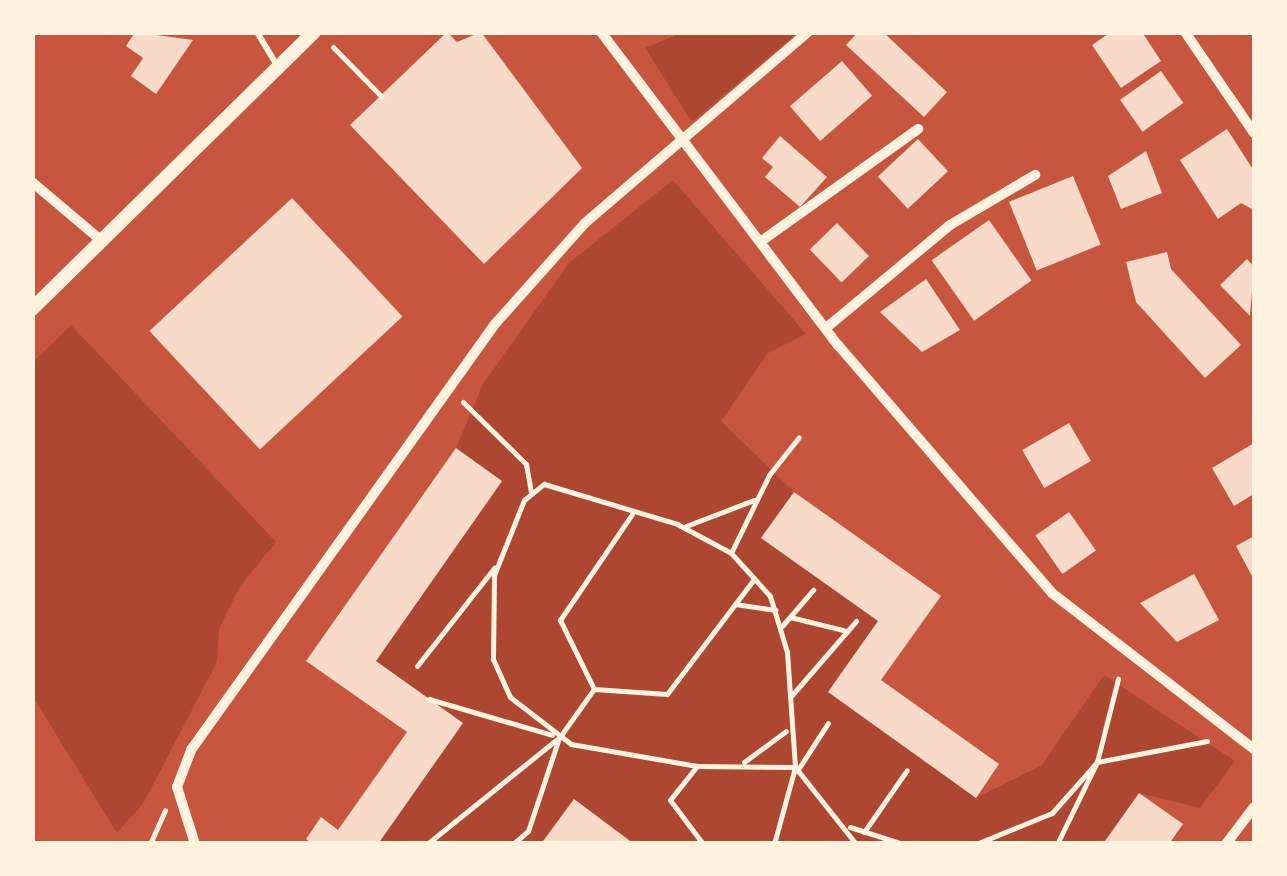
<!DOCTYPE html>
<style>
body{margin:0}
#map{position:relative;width:1287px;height:876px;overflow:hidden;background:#c8553d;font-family:"Alegreya Sans",sans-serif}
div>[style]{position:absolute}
.green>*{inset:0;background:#ae4732}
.building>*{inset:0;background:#f7dbc8;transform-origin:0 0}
.path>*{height:5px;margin:-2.5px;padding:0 2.5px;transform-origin:2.5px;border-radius:2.5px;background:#fff3e0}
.service>*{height:6px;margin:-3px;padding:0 3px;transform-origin:3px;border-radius:3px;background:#fff3e0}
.minor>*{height:10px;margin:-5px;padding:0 5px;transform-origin:5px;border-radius:5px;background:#fff3e0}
.tertiary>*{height:14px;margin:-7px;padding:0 7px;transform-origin:7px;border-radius:7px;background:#fff3e0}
span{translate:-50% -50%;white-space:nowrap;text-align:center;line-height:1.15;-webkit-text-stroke:8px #fff3e0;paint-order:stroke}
.frame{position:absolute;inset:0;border:35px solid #fff3e0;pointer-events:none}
</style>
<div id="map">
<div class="green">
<div style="clip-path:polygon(681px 33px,681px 32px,797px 33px,692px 122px,645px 48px)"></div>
<div style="clip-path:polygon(673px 180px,806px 334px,768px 353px,721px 421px,794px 492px,762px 538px,878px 621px,828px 692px,976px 798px,1042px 765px,1104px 675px,1235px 761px,1200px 808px,1139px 793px,1103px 843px,634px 843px,574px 799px,541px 843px,378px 843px,463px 723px,376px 661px,502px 482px,456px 448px,483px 384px,569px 263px)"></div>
<div style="clip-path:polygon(71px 325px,276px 542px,240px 586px,219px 629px,217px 662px,144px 802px,117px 833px,33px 697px,33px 362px)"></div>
</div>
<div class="building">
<div style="clip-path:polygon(135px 32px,193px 40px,156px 94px,131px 76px,143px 58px,126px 46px)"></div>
<div style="clip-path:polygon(447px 32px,457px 42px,481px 32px,582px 168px,484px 264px,350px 125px)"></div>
<div style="clip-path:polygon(858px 32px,883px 32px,947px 92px,924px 117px,846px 45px)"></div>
<div style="clip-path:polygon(1111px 32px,1142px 32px,1161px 61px,1121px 88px,1092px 45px)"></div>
<div style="left:842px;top:61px;width:46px;height:69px;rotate:49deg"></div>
<div style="left:1161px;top:71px;width:39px;height:50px;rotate:55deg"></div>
<div style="clip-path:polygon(1227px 129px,1254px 171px,1254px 210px,1241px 203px,1218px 219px,1180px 160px)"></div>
<div style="clip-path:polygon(780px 136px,827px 177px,800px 207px,765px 177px,773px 167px,762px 158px)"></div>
<div style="left:918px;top:139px;width:44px;height:55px;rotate:47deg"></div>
<div style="clip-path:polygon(1146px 151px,1162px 193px,1121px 209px,1108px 176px)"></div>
<div style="left:1073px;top:176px;width:74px;height:69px;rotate:68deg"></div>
<div style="left:292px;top:198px;width:162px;height:195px;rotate:47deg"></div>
<div style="left:989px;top:220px;width:74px;height:70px;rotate:55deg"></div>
<div style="left:837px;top:223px;width:46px;height:38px;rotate:46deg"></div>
<div style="clip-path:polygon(1167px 252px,1171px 269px,1241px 345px,1205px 378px,1136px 302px,1126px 262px)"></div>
<div style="clip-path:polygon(1247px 259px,1254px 267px,1250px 316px,1220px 285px)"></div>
<div style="clip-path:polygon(926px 279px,960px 330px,922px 352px,880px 312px)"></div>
<div style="left:1069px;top:423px;width:44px;height:54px;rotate:60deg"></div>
<div style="clip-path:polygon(1254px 443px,1254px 494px,1234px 506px,1212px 468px)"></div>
<div style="clip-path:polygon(456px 448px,502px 481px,376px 661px,463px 723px,378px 844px,313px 844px,306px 839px,321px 817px,338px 830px,407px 732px,306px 661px)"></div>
<div style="clip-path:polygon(794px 492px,941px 596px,881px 680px,999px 764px,976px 798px,828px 692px,878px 621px,761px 538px)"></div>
<div style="left:1069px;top:512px;width:47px;height:41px;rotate:55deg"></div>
<div style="clip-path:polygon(1254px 536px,1254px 580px,1236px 546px)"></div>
<div style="clip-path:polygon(1194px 574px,1219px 620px,1177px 642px,1140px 603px)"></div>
<div style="clip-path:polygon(1139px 793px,1183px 824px,1169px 844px,1103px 844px)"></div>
<div style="clip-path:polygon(574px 799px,634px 844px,541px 844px)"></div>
</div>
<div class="path">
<div style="left:333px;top:47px;width:69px;rotate:45.6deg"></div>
<div style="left:463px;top:402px;width:88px;rotate:44.5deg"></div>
<div style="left:526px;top:464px;width:28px;rotate:80deg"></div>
<div style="left:686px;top:526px;width:73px;rotate:-20.9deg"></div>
<div style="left:731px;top:553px;width:87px;rotate:-64deg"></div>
<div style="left:769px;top:475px;width:48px;rotate:-51.7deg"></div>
<div style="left:735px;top:604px;width:41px;rotate:8.3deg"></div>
<div style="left:790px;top:617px;width:59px;rotate:13.8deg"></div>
<div style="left:782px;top:626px;width:48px;rotate:-49.3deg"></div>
<div style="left:417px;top:666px;width:125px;rotate:-51.8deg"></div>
<div style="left:594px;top:689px;width:73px;rotate:3.9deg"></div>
<div style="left:667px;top:694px;width:144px;rotate:-52.9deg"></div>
<div style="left:792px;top:695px;width:98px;rotate:-49.1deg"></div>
<div style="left:429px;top:699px;width:128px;rotate:16.3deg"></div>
<div style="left:744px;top:762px;width:52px;rotate:-36.4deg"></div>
<div style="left:697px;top:766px;width:43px;rotate:128.5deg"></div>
<div style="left:670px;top:800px;width:55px;rotate:53.1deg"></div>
<div style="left:797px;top:771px;width:57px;rotate:-57.1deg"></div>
<div style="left:850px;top:827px;width:56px;rotate:17.8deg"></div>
<div style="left:864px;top:832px;width:75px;rotate:-55.3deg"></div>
<div style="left:150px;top:844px;width:37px;rotate:-66deg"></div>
<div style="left:427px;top:844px;width:167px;rotate:-38.9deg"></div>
<div style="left:513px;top:844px;width:20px;rotate:-41deg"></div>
<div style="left:528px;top:831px;width:98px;rotate:-71.6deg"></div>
<div style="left:559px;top:738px;width:60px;rotate:-54.5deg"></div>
<div style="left:594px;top:689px;width:77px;rotate:-116.2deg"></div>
<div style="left:560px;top:620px;width:128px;rotate:-55.8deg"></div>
<div style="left:774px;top:844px;width:80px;rotate:-74.7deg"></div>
<div style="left:795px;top:767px;width:98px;rotate:-179.4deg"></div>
<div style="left:697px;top:766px;width:128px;rotate:-170.1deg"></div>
<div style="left:571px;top:744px;width:77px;rotate:-142.4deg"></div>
<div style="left:510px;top:697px;width:42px;rotate:-114.1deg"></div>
<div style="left:493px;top:659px;width:84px;rotate:-89.3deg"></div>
<div style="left:494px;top:575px;width:81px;rotate:-68.2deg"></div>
<div style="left:524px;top:500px;width:26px;rotate:-39deg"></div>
<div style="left:544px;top:484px;width:139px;rotate:16.7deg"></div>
<div style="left:677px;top:524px;width:61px;rotate:28.2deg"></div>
<div style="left:731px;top:553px;width:58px;rotate:47.8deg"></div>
<div style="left:770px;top:596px;width:59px;rotate:73.1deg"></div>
<div style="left:787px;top:652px;width:115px;rotate:86deg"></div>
<div style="left:795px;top:767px;width:98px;rotate:51.6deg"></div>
<div style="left:976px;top:844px;width:82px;rotate:-22.2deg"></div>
<div style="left:1052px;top:813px;width:68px;rotate:-48.6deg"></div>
<div style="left:1097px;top:762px;width:112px;rotate:-10.8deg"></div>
<div style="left:1057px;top:844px;width:91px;rotate:-64deg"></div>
<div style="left:1097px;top:762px;width:86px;rotate:-75.8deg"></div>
</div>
<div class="service">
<div style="left:257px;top:32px;width:39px;rotate:59deg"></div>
</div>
<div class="minor">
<div style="left:601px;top:32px;width:393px;rotate:52.9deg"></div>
<div style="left:838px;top:345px;width:328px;rotate:49.2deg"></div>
<div style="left:1052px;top:593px;width:255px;rotate:37.7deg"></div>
<div style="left:1185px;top:32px;width:122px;rotate:55.7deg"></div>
<div style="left:32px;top:182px;width:93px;rotate:40.2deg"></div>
<div style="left:763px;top:240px;width:191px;rotate:-35.6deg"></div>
<div style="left:826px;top:328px;width:161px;rotate:-39.7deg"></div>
<div style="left:950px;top:225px;width:99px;rotate:-30.5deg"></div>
<div style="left:195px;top:844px;width:60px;rotate:-107.5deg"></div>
<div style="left:177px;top:787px;width:40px;rotate:-69deg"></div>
<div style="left:191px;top:750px;width:523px;rotate:-54.49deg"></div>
<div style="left:495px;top:324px;width:135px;rotate:-48.3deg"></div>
<div style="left:585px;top:223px;width:294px;rotate:-40.6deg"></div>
<div style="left:1226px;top:844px;width:46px;rotate:-52.9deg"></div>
</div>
<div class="tertiary">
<div style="left:32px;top:309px;width:395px;rotate:-44.5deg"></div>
</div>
<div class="frame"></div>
</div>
